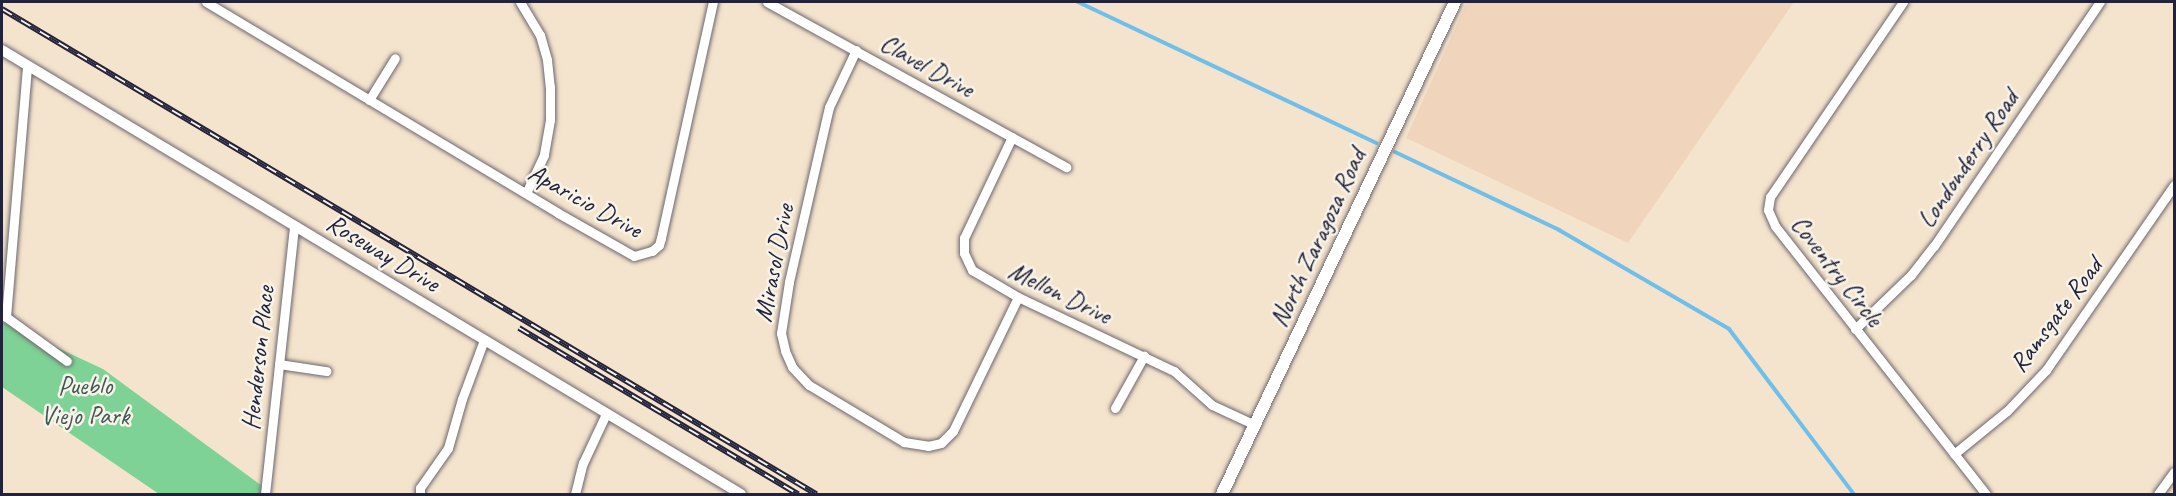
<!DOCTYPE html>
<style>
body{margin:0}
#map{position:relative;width:2176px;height:496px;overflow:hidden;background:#f5e4cd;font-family:Caveat,sans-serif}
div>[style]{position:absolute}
.built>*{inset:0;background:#f0d5bc}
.green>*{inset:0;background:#7fd295}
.stream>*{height:4px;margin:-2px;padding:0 2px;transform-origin:2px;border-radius:2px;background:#6fbfea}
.roads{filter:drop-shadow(0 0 2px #6c666e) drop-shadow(0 0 2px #6c666e)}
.minor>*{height:9px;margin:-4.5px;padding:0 4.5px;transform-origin:4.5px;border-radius:4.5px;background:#fff}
.tertiary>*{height:10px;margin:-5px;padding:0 5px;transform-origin:5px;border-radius:5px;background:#fff}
.secondary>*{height:12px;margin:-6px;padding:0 6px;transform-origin:6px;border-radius:6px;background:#fff}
.rail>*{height:6px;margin-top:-3px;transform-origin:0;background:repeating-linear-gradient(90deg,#f7f3e8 0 11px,#22223b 0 22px);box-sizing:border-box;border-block:2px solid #22223b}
span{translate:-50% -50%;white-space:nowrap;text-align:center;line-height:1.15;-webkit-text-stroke:5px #f7f3e8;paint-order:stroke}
.street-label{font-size:26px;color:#22223b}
.park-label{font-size:26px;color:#3e5756}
.frame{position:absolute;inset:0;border:3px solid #22223b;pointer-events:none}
</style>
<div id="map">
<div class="built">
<div style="clip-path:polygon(1467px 2px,1794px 2px,1628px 243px,1406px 138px)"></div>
</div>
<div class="green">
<div style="clip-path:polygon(2px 322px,103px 369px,273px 494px,159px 494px,2px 387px)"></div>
</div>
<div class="stream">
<div style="left:1078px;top:2px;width:330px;rotate:25.3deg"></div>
<div style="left:1395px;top:152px;width:182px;rotate:25.4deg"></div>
<div style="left:1559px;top:230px;width:197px;rotate:30.2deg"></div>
<div style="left:1729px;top:329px;width:207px;rotate:52.9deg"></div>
</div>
<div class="roads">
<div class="minor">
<div style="left:206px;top:2px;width:410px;rotate:30.9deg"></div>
<div style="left:558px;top:213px;width:87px;rotate:29.5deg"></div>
<div style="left:634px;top:256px;width:19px;rotate:-16deg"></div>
<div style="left:652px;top:251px;width:9px;rotate:-41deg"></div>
<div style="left:659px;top:245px;width:7px;rotate:-74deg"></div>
<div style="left:661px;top:238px;width:242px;rotate:-77.6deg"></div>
<div style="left:520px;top:2px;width:39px;rotate:59deg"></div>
<div style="left:540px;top:35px;width:26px;rotate:74deg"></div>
<div style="left:547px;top:60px;width:27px;rotate:84deg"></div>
<div style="left:550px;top:87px;width:33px;rotate:90deg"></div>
<div style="left:550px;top:120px;width:36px;rotate:100deg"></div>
<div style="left:544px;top:155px;width:42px;rotate:115.3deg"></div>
<div style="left:767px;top:2px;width:342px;rotate:28.9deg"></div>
<div style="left:1903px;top:2px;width:236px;rotate:124.3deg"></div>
<div style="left:1770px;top:197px;width:13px;rotate:99deg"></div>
<div style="left:1768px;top:210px;width:17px;rotate:66deg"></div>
<div style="left:1775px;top:226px;width:341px;rotate:51.8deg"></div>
<div style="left:856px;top:50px;width:63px;rotate:115.3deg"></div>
<div style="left:829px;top:107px;width:180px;rotate:102.9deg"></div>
<div style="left:789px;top:282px;width:52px;rotate:98.9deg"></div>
<div style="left:781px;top:333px;width:18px;rotate:77deg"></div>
<div style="left:785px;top:351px;width:17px;rotate:66deg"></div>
<div style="left:792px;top:367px;width:25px;rotate:47deg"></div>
<div style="left:809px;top:385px;width:111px;rotate:31deg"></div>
<div style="left:904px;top:442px;width:24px;rotate:9deg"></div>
<div style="left:928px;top:446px;width:13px;rotate:-13deg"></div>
<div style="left:941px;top:443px;width:17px;rotate:-45deg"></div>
<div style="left:953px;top:431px;width:149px;rotate:-64.1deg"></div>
<div style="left:369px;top:100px;width:49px;rotate:-58.2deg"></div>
<div style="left:1012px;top:137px;width:112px;rotate:115.4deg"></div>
<div style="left:964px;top:238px;width:15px;rotate:90deg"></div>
<div style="left:964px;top:253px;width:19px;rotate:65deg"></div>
<div style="left:972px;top:270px;width:53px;rotate:30.4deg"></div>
<div style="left:1018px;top:297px;width:173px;rotate:25.4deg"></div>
<div style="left:1174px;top:371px;width:51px;rotate:41.8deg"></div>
<div style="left:1212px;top:405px;width:47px;rotate:24.9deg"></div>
<div style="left:2px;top:314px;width:80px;rotate:35.9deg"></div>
<div style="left:6px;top:317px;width:253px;rotate:-85.2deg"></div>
<div style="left:1855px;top:329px;width:78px;rotate:-44deg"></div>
<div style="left:1911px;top:275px;width:37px;rotate:-52deg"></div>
<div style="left:1934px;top:246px;width:295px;rotate:-55.8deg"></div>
<div style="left:279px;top:364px;width:48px;rotate:8.5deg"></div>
<div style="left:1115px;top:408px;width:60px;rotate:-60.9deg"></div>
<div style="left:1954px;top:454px;width:68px;rotate:-39.1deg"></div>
<div style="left:2007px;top:411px;width:57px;rotate:-46.4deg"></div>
<div style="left:2046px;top:370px;width:225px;rotate:-55.3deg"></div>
<div style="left:265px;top:494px;width:270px;rotate:-83.8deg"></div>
<div style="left:420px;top:494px;width:6px;rotate:-90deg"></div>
<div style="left:420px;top:488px;width:49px;rotate:-55deg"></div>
<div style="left:448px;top:448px;width:51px;rotate:-74.1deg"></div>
<div style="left:462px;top:399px;width:63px;rotate:-69.6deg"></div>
<div style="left:575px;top:494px;width:32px;rotate:-76deg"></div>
<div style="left:583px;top:463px;width:54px;rotate:-64.9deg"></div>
<div style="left:2158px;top:494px;width:27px;rotate:-54deg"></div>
</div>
<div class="tertiary">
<div style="left:2px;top:50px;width:862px;rotate:31deg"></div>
</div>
<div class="secondary">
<div style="left:1222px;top:494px;width:544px;rotate:-64.66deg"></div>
</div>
</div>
<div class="rail">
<div style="left:2px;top:9px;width:948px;rotate:30.79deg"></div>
<div style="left:519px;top:328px;width:325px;rotate:30.8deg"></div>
</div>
<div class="street-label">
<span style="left:927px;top:66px;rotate:29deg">Clavel Drive</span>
<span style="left:1968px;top:159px;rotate:-56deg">Londonderry Road</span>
<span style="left:585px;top:201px;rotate:29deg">Aparicio Drive</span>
<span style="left:1318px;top:238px;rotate:-65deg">North Zaragoza Road</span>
<span style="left:383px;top:253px;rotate:31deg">Roseway Drive</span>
<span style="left:774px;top:263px;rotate:-79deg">Mirasol Drive</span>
<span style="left:1837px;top:271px;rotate:52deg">Coventry Circle</span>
<span style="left:1060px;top:293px;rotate:26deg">Mellon Drive</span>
<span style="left:2056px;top:315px;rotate:-53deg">Ramsgate Road</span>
<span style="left:258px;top:358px;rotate:-84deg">Henderson Place</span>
</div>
<div class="park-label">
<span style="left:85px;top:401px">Pueblo<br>Viejo Park</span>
</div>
<div class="frame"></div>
</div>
